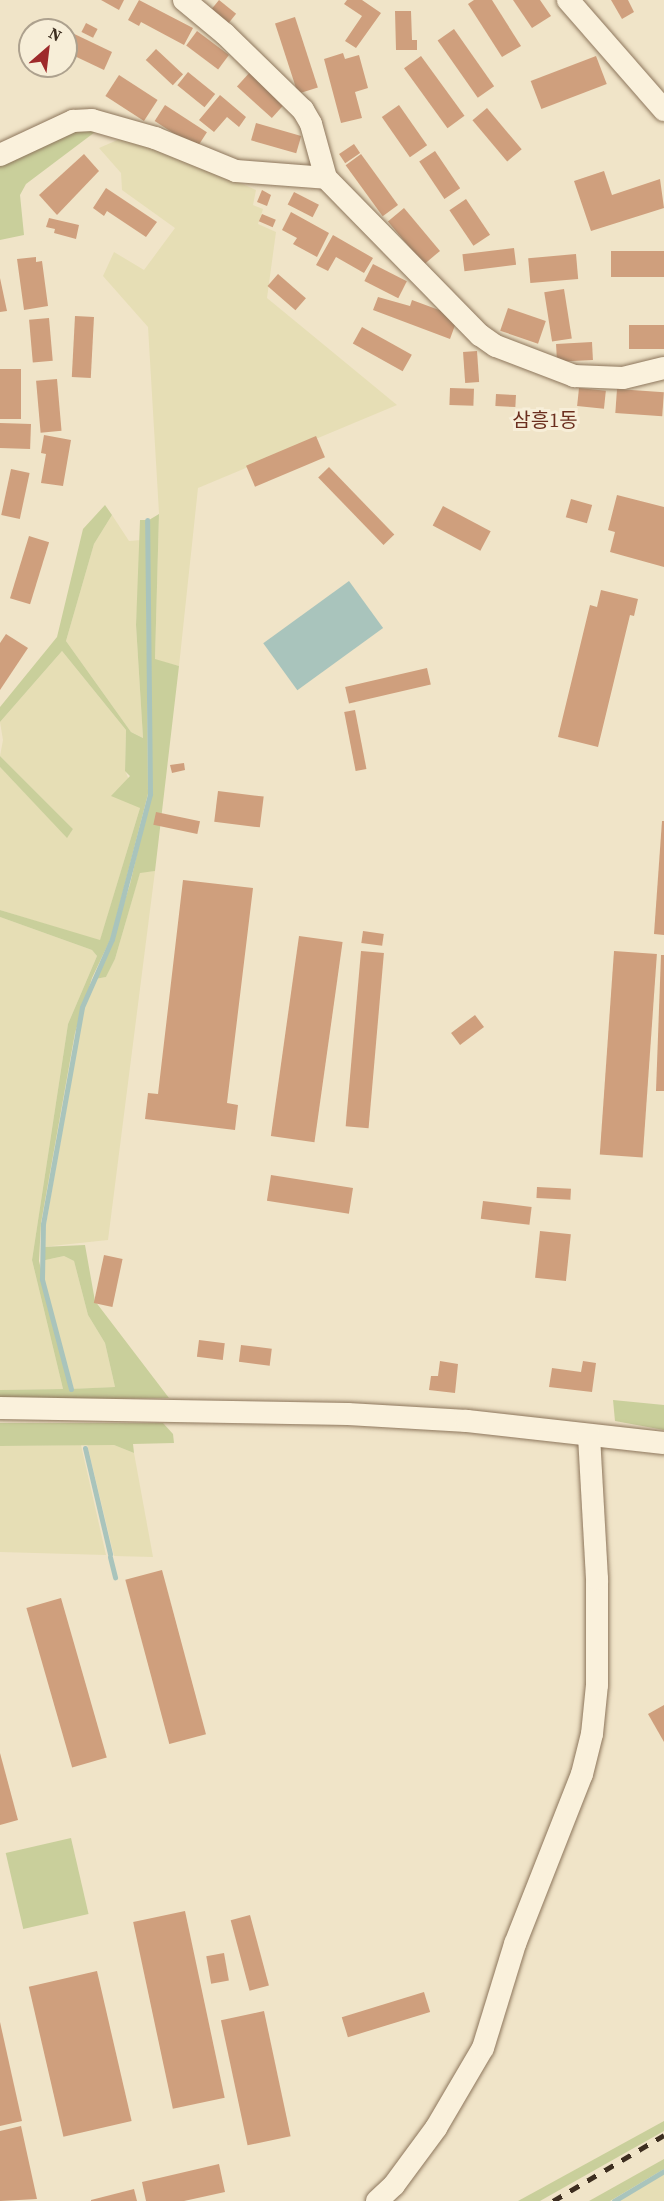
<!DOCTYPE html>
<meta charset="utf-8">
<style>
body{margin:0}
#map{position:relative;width:664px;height:2201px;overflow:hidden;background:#f0e4c8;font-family:"Source Serif 4","Noto Sans KR",serif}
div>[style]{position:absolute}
.farmland>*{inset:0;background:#e6deb5}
.green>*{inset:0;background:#c9cf9b;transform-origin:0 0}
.water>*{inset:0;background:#a9c4bc;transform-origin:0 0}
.stream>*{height:5px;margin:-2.5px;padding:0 2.5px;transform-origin:2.5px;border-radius:2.5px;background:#a9c4bc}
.building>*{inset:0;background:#cf9f7d;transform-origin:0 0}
.roads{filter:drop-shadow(0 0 2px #8d765c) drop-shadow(0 0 2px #8d765c)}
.minor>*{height:22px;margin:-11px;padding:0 11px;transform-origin:11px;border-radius:11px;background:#faf1dc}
.rail>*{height:4.5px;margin-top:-2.25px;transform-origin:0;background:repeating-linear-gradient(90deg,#3d2e20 0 10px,transparent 0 20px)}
span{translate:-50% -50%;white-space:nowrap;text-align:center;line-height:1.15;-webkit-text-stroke:6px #f7eed8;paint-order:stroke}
.quarter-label{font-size:20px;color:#6b2e1e}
.north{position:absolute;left:18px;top:18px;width:60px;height:60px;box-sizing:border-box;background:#f7eed8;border:2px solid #ada18e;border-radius:50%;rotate:28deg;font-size:16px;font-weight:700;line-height:24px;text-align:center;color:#3d2e20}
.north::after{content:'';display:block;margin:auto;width:21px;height:27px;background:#9e2a2b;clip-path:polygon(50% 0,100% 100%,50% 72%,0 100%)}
</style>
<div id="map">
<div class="farmland">
<div style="clip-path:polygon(137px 137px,256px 190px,253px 205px,263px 209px,258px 224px,276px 232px,267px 298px,397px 405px,198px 488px,179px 666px,155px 660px,159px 513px,148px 327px,103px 276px,114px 252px,144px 270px,175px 228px,122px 190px,121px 173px,99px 148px,122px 138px)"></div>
<div style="clip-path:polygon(112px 515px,129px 541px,141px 540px,136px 625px,143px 738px,131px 732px,66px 641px,94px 544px)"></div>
<div style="clip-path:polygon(62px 651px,126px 730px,125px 770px,140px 808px,100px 941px,0 910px,0 767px,67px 837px,73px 829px,0 756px,3px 740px,0 722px)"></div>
<div style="clip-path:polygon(155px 871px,108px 1240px,42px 1247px,84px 1008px,95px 979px,106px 977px,115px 959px,140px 872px)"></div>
<div style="clip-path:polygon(0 917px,92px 950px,97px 956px,68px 1024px,32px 1260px,63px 1389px,0 1390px)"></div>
<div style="clip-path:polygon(64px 1256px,74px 1261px,88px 1315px,105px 1343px,115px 1387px,73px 1389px,43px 1279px,41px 1261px)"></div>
<div style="clip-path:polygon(87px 1444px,114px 1445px,134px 1453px,153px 1557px,114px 1556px)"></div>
<div style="clip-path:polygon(81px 1445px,106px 1555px,0 1552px,0 1446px)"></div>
<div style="clip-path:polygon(664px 2173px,664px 2201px,618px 2201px)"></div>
</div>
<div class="green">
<div style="clip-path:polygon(73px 126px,95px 132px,26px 184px,20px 195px,24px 235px,0 240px,0 162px)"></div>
<div style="clip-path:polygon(105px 505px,112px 515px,94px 544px,66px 641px,131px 732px,143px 738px,136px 625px,140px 520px,146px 520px,148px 794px,111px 938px,92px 978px,75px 1033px,41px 1223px,39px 1261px,70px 1389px,115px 1387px,105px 1343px,88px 1315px,74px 1261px,64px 1256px,41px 1261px,42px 1247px,85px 1245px,95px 1301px,169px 1398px,0 1400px,0 1390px,63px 1389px,32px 1260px,68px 1024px,97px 956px,92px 950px,0 917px,0 910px,100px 940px,140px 808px,111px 796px,130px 776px,125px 771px,126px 730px,62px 651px,0 722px,0 707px,57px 637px,83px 529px)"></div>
<div style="clip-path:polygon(159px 514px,155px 659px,179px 666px,155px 871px,140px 873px,115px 959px,106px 977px,95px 979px,109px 950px,130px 884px,151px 794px,149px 520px)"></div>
<div style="clip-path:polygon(0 756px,73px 829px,67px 838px,0 767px)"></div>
<div style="clip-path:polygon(613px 1400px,664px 1405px,664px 1430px,615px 1421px)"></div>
<div style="clip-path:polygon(0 1423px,163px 1423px,173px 1434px,174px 1443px,133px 1444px,134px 1453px,114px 1445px,0 1446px)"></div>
<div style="left:71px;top:1838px;width:78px;height:67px;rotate:77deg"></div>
<div style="clip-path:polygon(664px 2121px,664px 2131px,540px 2201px,518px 2201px)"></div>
<div style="clip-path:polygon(664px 2159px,664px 2169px,610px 2201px,589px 2201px)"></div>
</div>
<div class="water">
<div style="left:349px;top:581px;width:58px;height:106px;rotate:54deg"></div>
</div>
<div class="stream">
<div style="left:71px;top:1389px;width:114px;rotate:-104.8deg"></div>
<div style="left:42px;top:1279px;width:55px;rotate:-89deg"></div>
<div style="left:43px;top:1224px;width:220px;rotate:-79.8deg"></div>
<div style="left:82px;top:1007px;width:74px;rotate:-66.2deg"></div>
<div style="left:112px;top:939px;width:150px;rotate:-75.3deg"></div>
<div style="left:150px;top:794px;width:274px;rotate:-90.6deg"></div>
<div style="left:85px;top:1448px;width:109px;rotate:76.7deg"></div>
<div style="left:110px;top:1557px;width:21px;rotate:76deg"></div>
<div style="left:614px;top:2201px;width:58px;rotate:-31deg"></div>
</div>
<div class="building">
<div style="clip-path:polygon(101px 0,124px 0,119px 10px)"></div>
<div style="clip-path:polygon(139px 0,193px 28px,184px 45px,141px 22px,139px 26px,128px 20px)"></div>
<div style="left:219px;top:0;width:22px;height:13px;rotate:39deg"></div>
<div style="clip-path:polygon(347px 0,362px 0,381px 13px,356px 48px,345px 41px,362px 16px,344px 4px)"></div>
<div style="clip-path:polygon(474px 0,492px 0,521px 46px,502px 57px,468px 4px)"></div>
<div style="clip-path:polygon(513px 0,540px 0,551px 16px,532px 28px)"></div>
<div style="clip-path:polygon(611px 0,628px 0,634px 12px,622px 19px)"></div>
<div style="clip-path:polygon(395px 11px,411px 11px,412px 40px,417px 40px,417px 50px,396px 50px)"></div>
<div style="left:295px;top:17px;width:74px;height:21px;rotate:72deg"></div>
<div style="left:86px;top:23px;width:13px;height:10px;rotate:27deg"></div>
<div style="left:454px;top:29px;width:70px;height:20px;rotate:55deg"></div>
<div style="clip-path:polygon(66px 30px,112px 52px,104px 70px,66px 52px)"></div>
<div style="left:197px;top:31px;width:40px;height:18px;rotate:37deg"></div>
<div style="left:156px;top:49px;width:37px;height:15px;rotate:43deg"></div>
<div style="clip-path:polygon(343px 53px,345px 59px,359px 55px,368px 88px,355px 92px,362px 118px,341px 123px,324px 59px)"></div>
<div style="left:421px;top:56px;width:74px;height:21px;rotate:54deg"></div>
<div style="left:596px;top:56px;width:30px;height:70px;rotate:69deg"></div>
<div style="left:251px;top:71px;width:47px;height:21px;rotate:42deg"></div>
<div style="left:188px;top:72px;width:35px;height:17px;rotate:39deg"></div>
<div style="left:119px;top:75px;width:46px;height:25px;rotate:33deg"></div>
<div style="clip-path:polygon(220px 95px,246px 117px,239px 127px,227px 117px,214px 132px,199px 120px)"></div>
<div style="left:165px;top:105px;width:50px;height:19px;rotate:33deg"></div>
<div style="left:399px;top:105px;width:49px;height:21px;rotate:55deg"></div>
<div style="left:487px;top:108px;width:54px;height:19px;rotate:50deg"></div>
<div style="left:256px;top:123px;width:47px;height:18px;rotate:16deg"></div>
<div style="left:354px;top:144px;width:11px;height:18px;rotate:56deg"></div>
<div style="left:435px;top:151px;width:45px;height:19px;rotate:56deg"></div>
<div style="clip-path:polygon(84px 154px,99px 171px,57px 215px,39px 195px)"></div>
<div style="left:361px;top:154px;width:63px;height:19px;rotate:54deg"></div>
<div style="clip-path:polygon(604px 171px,612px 195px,660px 179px,664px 208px,591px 231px,574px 181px)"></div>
<div style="clip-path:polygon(106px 188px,157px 222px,146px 237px,107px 211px,104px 216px,93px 208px)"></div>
<div style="clip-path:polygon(262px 190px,271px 195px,267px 206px,257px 202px)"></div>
<div style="left:294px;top:192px;width:28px;height:14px;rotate:27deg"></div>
<div style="left:466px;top:199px;width:43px;height:20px;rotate:56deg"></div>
<div style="left:404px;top:208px;width:56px;height:21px;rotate:50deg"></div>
<div style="clip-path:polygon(291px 212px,329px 233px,317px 257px,293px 244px,297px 238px,282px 230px)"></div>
<div style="left:262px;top:214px;width:15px;height:8px;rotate:23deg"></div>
<div style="clip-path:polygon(49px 218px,79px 225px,76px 239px,54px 233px,55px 229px,46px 227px)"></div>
<div style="clip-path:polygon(333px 235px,373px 258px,364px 273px,336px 257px,328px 271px,316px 265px)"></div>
<div style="left:514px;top:248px;width:17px;height:52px;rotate:83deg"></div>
<div style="left:664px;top:251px;width:26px;height:53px;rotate:90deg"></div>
<div style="left:576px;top:254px;width:25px;height:48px;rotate:85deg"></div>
<div style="clip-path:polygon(36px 257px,36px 262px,42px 261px,48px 306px,24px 310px,17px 259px)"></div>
<div style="left:373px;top:264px;width:38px;height:19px;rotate:27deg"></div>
<div style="left:278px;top:274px;width:37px;height:16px;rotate:41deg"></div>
<div style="clip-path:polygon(0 278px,7px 311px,0 312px)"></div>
<div style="left:564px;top:289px;width:50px;height:20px;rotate:81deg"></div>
<div style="clip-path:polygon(378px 297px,410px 306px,412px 300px,458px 317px,450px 339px,373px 310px)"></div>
<div style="left:508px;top:308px;width:40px;height:24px;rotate:19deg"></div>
<div style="left:75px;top:316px;width:19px;height:61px;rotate:3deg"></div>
<div style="left:49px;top:318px;width:43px;height:20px;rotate:85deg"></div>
<div style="left:664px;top:325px;width:24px;height:35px;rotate:90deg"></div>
<div style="left:362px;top:327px;width:57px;height:19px;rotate:29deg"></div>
<div style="left:592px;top:342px;width:18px;height:36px;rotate:87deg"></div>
<div style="left:477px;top:351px;width:31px;height:14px;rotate:86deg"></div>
<div style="left:0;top:369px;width:21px;height:50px"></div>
<div style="left:57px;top:379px;width:52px;height:21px;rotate:85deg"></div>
<div style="left:450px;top:388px;width:24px;height:17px;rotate:2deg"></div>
<div style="left:579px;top:388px;width:27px;height:18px;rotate:6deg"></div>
<div style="left:617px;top:389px;width:47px;height:24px;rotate:4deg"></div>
<div style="left:496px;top:394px;width:20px;height:12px;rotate:3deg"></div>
<div style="left:0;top:423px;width:31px;height:25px;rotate:2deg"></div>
<div style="clip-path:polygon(44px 435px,71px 440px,63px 486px,41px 483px,46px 454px,41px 453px)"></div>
<div style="left:316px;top:436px;width:23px;height:76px;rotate:67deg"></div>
<div style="left:329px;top:467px;width:94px;height:15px;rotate:46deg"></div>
<div style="left:11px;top:469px;width:19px;height:47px;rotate:12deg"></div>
<div style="clip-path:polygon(617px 495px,664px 507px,664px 567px,610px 552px,615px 532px,608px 530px)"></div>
<div style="left:571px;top:499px;width:22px;height:19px;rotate:16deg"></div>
<div style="left:443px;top:506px;width:54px;height:22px;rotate:28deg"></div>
<div style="left:29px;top:536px;width:21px;height:65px;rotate:17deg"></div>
<div style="clip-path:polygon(601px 590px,638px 599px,634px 616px,630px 615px,598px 747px,558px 737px,590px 605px,597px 607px)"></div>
<div style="clip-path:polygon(6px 634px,28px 648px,0 690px,0 643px)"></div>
<div style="left:427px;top:668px;width:17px;height:84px;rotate:77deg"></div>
<div style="left:355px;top:710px;width:60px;height:11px;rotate:79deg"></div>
<div style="clip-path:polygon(184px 763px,185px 770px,172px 773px,170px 765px)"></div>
<div style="left:218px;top:791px;width:46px;height:31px;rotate:7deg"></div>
<div style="left:156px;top:812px;width:45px;height:13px;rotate:12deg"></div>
<div style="clip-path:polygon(662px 821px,664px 821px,664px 935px,654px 934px)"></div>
<div style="clip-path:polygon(183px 880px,253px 888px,227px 1103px,238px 1105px,235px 1130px,145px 1119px,148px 1093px,158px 1094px)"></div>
<div style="left:363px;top:931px;width:21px;height:12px;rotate:8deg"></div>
<div style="left:299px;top:936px;width:44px;height:202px;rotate:8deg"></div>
<div style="left:361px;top:951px;width:23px;height:176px;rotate:5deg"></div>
<div style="left:614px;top:951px;width:43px;height:204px;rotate:4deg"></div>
<div style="clip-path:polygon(661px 955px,664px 955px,664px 1091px,656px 1091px)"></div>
<div style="left:475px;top:1015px;width:15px;height:30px;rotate:53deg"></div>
<div style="left:271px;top:1175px;width:83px;height:26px;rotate:9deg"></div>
<div style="left:537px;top:1187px;width:34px;height:11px;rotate:3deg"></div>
<div style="left:483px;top:1201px;width:49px;height:18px;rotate:7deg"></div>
<div style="left:540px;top:1231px;width:31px;height:47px;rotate:6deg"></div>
<div style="left:104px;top:1255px;width:19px;height:49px;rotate:12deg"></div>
<div style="left:199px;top:1340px;width:26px;height:17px;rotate:7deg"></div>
<div style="left:241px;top:1345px;width:31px;height:17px;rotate:7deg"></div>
<div style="clip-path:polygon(440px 1361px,458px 1364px,455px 1393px,429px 1390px,431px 1376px,438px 1376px)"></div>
<div style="clip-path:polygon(583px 1361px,596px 1363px,592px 1392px,549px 1387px,552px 1368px,581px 1372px)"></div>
<div style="left:162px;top:1570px;width:170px;height:38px;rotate:75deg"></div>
<div style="left:61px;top:1598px;width:166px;height:36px;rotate:74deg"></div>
<div style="clip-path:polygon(664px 1705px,664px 1742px,648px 1714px)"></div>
<div style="clip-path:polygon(0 1753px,18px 1820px,0 1825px)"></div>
<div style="left:185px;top:1911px;width:191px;height:53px;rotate:78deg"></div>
<div style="left:250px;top:1915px;width:73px;height:20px;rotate:75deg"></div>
<div style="left:224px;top:1953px;width:28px;height:18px;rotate:80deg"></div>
<div style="left:97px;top:1971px;width:154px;height:70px;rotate:77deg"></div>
<div style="left:424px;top:1992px;width:21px;height:86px;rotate:73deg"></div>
<div style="left:264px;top:2011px;width:128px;height:44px;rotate:78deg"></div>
<div style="clip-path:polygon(0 2022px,22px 2121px,0 2126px)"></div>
<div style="clip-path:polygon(21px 2126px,37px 2199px,0 2201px,0 2131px)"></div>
<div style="clip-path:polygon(219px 2164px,225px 2192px,184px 2201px,146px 2201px,142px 2182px)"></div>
<div style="clip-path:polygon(134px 2189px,137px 2201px,91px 2201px,91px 2200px)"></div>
</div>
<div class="roads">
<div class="minor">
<div style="left:184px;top:0;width:53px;rotate:39.7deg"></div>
<div style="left:225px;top:34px;width:109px;rotate:44.3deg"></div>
<div style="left:303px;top:110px;width:16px;rotate:60deg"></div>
<div style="left:311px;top:124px;width:56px;rotate:74.5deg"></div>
<div style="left:326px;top:178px;width:220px;rotate:45.6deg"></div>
<div style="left:480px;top:335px;width:19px;rotate:35deg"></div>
<div style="left:496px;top:346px;width:84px;rotate:21deg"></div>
<div style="left:574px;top:376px;width:49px;rotate:2.3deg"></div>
<div style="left:623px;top:378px;width:42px;rotate:-13.7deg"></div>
<div style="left:568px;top:0;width:146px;rotate:48.9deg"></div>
<div style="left:0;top:155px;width:81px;rotate:-25deg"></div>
<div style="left:73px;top:121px;width:19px;rotate:-3deg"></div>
<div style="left:92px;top:120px;width:66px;rotate:15.9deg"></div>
<div style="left:155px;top:138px;width:87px;rotate:22.2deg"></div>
<div style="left:236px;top:171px;width:90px;rotate:4.4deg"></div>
<div style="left:0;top:1408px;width:348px;rotate:1deg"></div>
<div style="left:348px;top:1414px;width:119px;rotate:3.4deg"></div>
<div style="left:467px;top:1421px;width:198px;rotate:6.4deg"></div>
<div style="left:377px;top:2201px;width:23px;rotate:-43deg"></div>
<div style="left:394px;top:2185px;width:71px;rotate:-53.6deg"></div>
<div style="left:436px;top:2128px;width:93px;rotate:-59.6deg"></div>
<div style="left:483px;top:2048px;width:109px;rotate:-72.9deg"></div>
<div style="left:515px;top:1944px;width:183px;rotate:-68.5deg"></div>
<div style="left:582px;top:1774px;width:41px;rotate:-76deg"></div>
<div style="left:592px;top:1734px;width:49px;rotate:-84.2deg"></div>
<div style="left:597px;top:1685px;width:106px;rotate:-90deg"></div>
<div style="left:597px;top:1579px;width:144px;rotate:-93.2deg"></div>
</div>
</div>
<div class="rail">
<div style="left:553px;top:2201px;width:129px;rotate:-30.7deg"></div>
</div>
<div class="quarter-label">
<span style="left:545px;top:420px">삼흥1동</span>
</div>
<div class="north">N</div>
</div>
